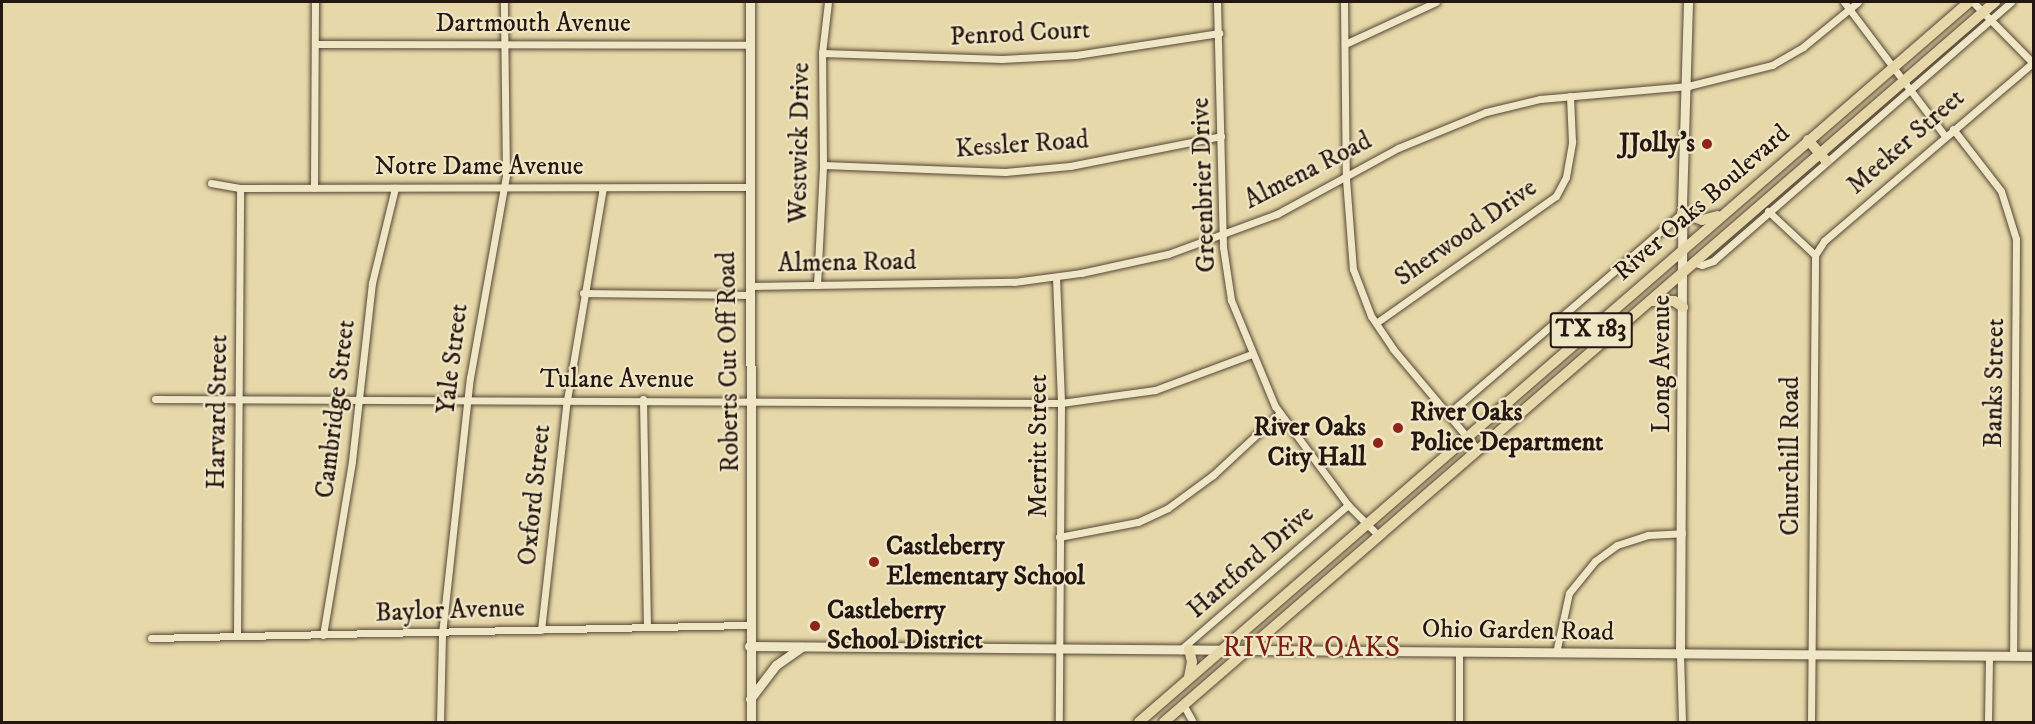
<!DOCTYPE html>
<style>
body{margin:0}
#map{position:relative;width:2035px;height:724px;overflow:hidden;background:#e6d8a8;font-family:"IM FELL DW Pica",serif}
div>[style]{position:absolute}
.roads{filter:drop-shadow(0 0 2px #544636) drop-shadow(0 0 2px #544636)}
.street>*{height:7px;margin:-3.5px;padding:0 3.5px;transform-origin:3.5px;border-radius:3.5px;background:#efe6c6}
.secondary>*{height:9px;margin:-4.5px;padding:0 4.5px;transform-origin:4.5px;border-radius:4.5px;background:#efe6c6}
.primary>*{height:10px;margin:-5px;padding:0 5px;transform-origin:5px;border-radius:5px;background:#e6d8a8}
.dots>*{width:16px;height:16px;translate:-50% -50%;box-sizing:border-box;border:3px solid #efe6c6;border-radius:50%}
span{translate:-50% -50%;white-space:nowrap;text-align:center;line-height:1.15;-webkit-text-stroke:4.5px #efe6c6;paint-order:stroke}
.shield-label span{padding:2px 4px;background:#efe6c6;border:2px solid;border-radius:4px;-webkit-text-stroke-width:0}
.shield-label{font-size:24px;color:#241610;font-weight:700}
.street-label{font-size:26px;color:#241610}
.poi-label{font-size:26px;color:#241610;font-weight:700}
.right{translate:-100% -50%;text-align:right}
.left{translate:0 -50%;text-align:left}
.quarter-label{font-size:28px;color:#7a1f14;letter-spacing:1.5px}
.frame{position:absolute;inset:0;border:3px solid #241610;pointer-events:none}
</style>
<div id="map">
<div class="roads">
<div class="street">
<div style="left:1217px;top:2px;width:245px;rotate:88.6deg"></div>
<div style="left:1223px;top:247px;width:54px;rotate:81.4deg"></div>
<div style="left:1231px;top:300px;width:115px;rotate:67.5deg"></div>
<div style="left:1275px;top:406px;width:123px;rotate:53.6deg"></div>
<div style="left:1348px;top:505px;width:44px;rotate:45deg"></div>
<div style="left:1344px;top:2px;width:177px;rotate:89.4deg"></div>
<div style="left:1346px;top:179px;width:90px;rotate:85.6deg"></div>
<div style="left:1353px;top:269px;width:50px;rotate:69deg"></div>
<div style="left:1371px;top:316px;width:40px;rotate:56deg"></div>
<div style="left:1393px;top:349px;width:132px;rotate:49.9deg"></div>
<div style="left:1844px;top:2px;width:168px;rotate:53deg"></div>
<div style="left:1973px;top:2px;width:87px;rotate:45.5deg"></div>
<div style="left:315px;top:44px;width:435px;rotate:0.1deg"></div>
<div style="left:1345px;top:44px;width:100px;rotate:-24.8deg"></div>
<div style="left:822px;top:53px;width:180px;rotate:1.9deg"></div>
<div style="left:1002px;top:59px;width:74px;rotate:-3.1deg"></div>
<div style="left:1076px;top:55px;width:145px;rotate:-8.7deg"></div>
<div style="left:1953px;top:129px;width:78px;rotate:52.3deg"></div>
<div style="left:2001px;top:191px;width:50px;rotate:72.6deg"></div>
<div style="left:2016px;top:239px;width:416px;rotate:90.4deg"></div>
<div style="left:823px;top:165px;width:182px;rotate:2.2deg"></div>
<div style="left:1005px;top:172px;width:65px;rotate:-5.3deg"></div>
<div style="left:1070px;top:166px;width:154px;rotate:-11.2deg"></div>
<div style="left:211px;top:183px;width:29px;rotate:10deg"></div>
<div style="left:240px;top:188px;width:507px;rotate:-0.11deg"></div>
<div style="left:314px;top:188px;width:186px;rotate:-89.7deg"></div>
<div style="left:1768px;top:211px;width:64px;rotate:43.1deg"></div>
<div style="left:1695px;top:263px;width:7px;rotate:16deg"></div>
<div style="left:1702px;top:265px;width:12px;rotate:-20deg"></div>
<div style="left:1713px;top:261px;width:395px;rotate:-41deg"></div>
<div style="left:1056px;top:277px;width:126px;rotate:87.7deg"></div>
<div style="left:1061px;top:403px;width:319px;rotate:90.4deg"></div>
<div style="left:817px;top:285px;width:120px;rotate:-87.1deg"></div>
<div style="left:823px;top:165px;width:112px;rotate:-90.5deg"></div>
<div style="left:822px;top:53px;width:51px;rotate:-83.3deg"></div>
<div style="left:749px;top:286px;width:265px;rotate:-0.9deg"></div>
<div style="left:1014px;top:282px;width:68px;rotate:-7.7deg"></div>
<div style="left:1081px;top:273px;width:89px;rotate:-12.3deg"></div>
<div style="left:1168px;top:254px;width:116px;rotate:-20.2deg"></div>
<div style="left:1277px;top:214px;width:138px;rotate:-28.6deg"></div>
<div style="left:1398px;top:148px;width:95px;rotate:-22.2deg"></div>
<div style="left:1486px;top:112px;width:56px;rotate:-13.5deg"></div>
<div style="left:1540px;top:99px;width:149px;rotate:-5deg"></div>
<div style="left:1688px;top:86px;width:87px;rotate:-14deg"></div>
<div style="left:1772px;top:65px;width:36px;rotate:-30deg"></div>
<div style="left:1803px;top:47px;width:71px;rotate:-39.3deg"></div>
<div style="left:583px;top:293px;width:166px;rotate:0.7deg"></div>
<div style="left:1376px;top:323px;width:220px;rotate:-35.2deg"></div>
<div style="left:1556px;top:196px;width:21px;rotate:-62deg"></div>
<div style="left:1566px;top:177px;width:36px;rotate:-80deg"></div>
<div style="left:1572px;top:142px;width:46px;rotate:-92.5deg"></div>
<div style="left:155px;top:399px;width:906px;rotate:0.25deg"></div>
<div style="left:1061px;top:403px;width:95px;rotate:-7.9deg"></div>
<div style="left:1155px;top:390px;width:103px;rotate:-20.4deg"></div>
<div style="left:643px;top:399px;width:228px;rotate:89deg"></div>
<div style="left:1447px;top:415px;width:310px;rotate:-40.7deg"></div>
<div style="left:1059px;top:537px;width:80px;rotate:-10.8deg"></div>
<div style="left:1138px;top:522px;width:33px;rotate:-25deg"></div>
<div style="left:1168px;top:508px;width:56px;rotate:-36.3deg"></div>
<div style="left:1213px;top:475px;width:91px;rotate:-42.8deg"></div>
<div style="left:541px;top:630px;width:231px;rotate:-83.6deg"></div>
<div style="left:567px;top:400px;width:215px;rotate:-80.4deg"></div>
<div style="left:323px;top:635px;width:176px;rotate:-80.5deg"></div>
<div style="left:352px;top:461px;width:179px;rotate:-83.6deg"></div>
<div style="left:372px;top:283px;width:98px;rotate:-76.4deg"></div>
<div style="left:237px;top:636px;width:448px;rotate:-89.6deg"></div>
<div style="left:151px;top:638px;width:598px;rotate:-1.25deg"></div>
<div style="left:1180px;top:650px;width:222px;rotate:-40.8deg"></div>
<div style="left:1459px;top:652px;width:70px;rotate:90deg"></div>
<div style="left:1556px;top:653px;width:61px;rotate:-77.8deg"></div>
<div style="left:1569px;top:593px;width:41px;rotate:-50.9deg"></div>
<div style="left:1595px;top:561px;width:27px;rotate:-36deg"></div>
<div style="left:1617px;top:545px;width:33px;rotate:-18deg"></div>
<div style="left:1648px;top:535px;width:34px;rotate:-3deg"></div>
<div style="left:1680px;top:654px;width:68px;rotate:88.3deg"></div>
<div style="left:1184px;top:706px;width:18px;rotate:61deg"></div>
<div style="left:440px;top:722px;width:88px;rotate:-88.7deg"></div>
<div style="left:442px;top:634px;width:258px;rotate:-83.8deg"></div>
<div style="left:470px;top:378px;width:206px;rotate:-79.9deg"></div>
<div style="left:506px;top:175px;width:173px;rotate:-90.7deg"></div>
<div style="left:1811px;top:722px;width:467px;rotate:-89.5deg"></div>
<div style="left:1815px;top:255px;width:17px;rotate:-57deg"></div>
<div style="left:1824px;top:241px;width:271px;rotate:-40.5deg"></div>
<div style="left:1988px;top:722px;width:67px;rotate:-89.1deg"></div>
</div>
<div class="secondary">
<div style="left:750px;top:2px;width:720px;rotate:89.92deg"></div>
<div style="left:749px;top:646px;width:1285px;rotate:0.45deg"></div>
<div style="left:1680px;top:654px;width:449px;rotate:-89.7deg"></div>
<div style="left:1682px;top:205px;width:203px;rotate:-88.3deg"></div>
<div style="left:750px;top:699px;width:43px;rotate:-52.6deg"></div>
<div style="left:776px;top:665px;width:32px;rotate:-35deg"></div>
</div>
<div class="primary">
<div style="left:1808px;top:140px;width:28px;rotate:49deg"></div>
<div style="left:1682px;top:213px;width:21px;rotate:19deg"></div>
<div style="left:1702px;top:220px;width:16px;rotate:-14deg"></div>
<div style="left:1651px;top:301px;width:23px"></div>
<div style="left:1674px;top:301px;width:11px;rotate:34deg"></div>
<div style="left:1189px;top:649px;width:13px;rotate:77deg"></div>
<div style="left:1192px;top:662px;width:15px;rotate:101deg"></div>
<div style="left:1139px;top:722px;width:1099px;rotate:-40.94deg"></div>
<div style="left:1164px;top:722px;width:1100px;rotate:-40.91deg"></div>
</div>
</div>
<div class="dots">
<div style="left:1707px;top:144px;background:#8f2418"></div>
<div style="left:1398px;top:428px;background:#8f2418"></div>
<div style="left:1378px;top:443px;background:#8f2418"></div>
<div style="left:874px;top:562px;background:#8f2418"></div>
<div style="left:815px;top:626px;background:#8f2418"></div>
</div>
<div class="shield-label">
<span style="left:1591px;top:330px">TX 183</span>
</div>
<div class="street-label">
<span style="left:533px;top:24px">Dartmouth Avenue</span>
<span style="left:1020px;top:34px;rotate:-3deg">Penrod Court</span>
<span style="left:1906px;top:142px;rotate:-41deg">Meeker Street</span>
<span style="left:800px;top:143px;rotate:-89deg">Westwick Drive</span>
<span style="left:1022px;top:145px;rotate:-4deg">Kessler Road</span>
<span style="left:479px;top:167px">Notre Dame Avenue</span>
<span style="left:1308px;top:171px;rotate:-27deg">Almena Road</span>
<span style="left:1204px;top:185px;rotate:-92deg">Greenbrier Drive</span>
<span style="left:1702px;top:203px;rotate:-41deg">River Oaks Boulevard</span>
<span style="left:1466px;top:233px;rotate:-35deg">Sherwood Drive</span>
<span style="left:847px;top:263px;rotate:-1deg">Almena Road</span>
<span style="left:453px;top:359px;rotate:-83deg">Yale Street</span>
<span style="left:729px;top:362px;rotate:-91deg">Roberts Cut Off Road</span>
<span style="left:1662px;top:364px;rotate:-90deg">Long Avenue</span>
<span style="left:617px;top:380px">Tulane Avenue</span>
<span style="left:1995px;top:383px;rotate:-89deg">Banks Street</span>
<span style="left:336px;top:409px;rotate:-83deg">Cambridge Street</span>
<span style="left:218px;top:412px;rotate:-89deg">Harvard Street</span>
<span style="left:1039px;top:446px;rotate:-90deg">Merritt Street</span>
<span style="left:1791px;top:456px;rotate:-90deg">Churchill Road</span>
<span style="left:535px;top:495px;rotate:-84deg">Oxford Street</span>
<span style="left:1251px;top:562px;rotate:-41deg">Hartford Drive</span>
<span style="left:450px;top:611px;rotate:-2deg">Baylor Avenue</span>
<span style="left:1518px;top:631px;rotate:1deg">Ohio Garden Road</span>
</div>
<div class="poi-label">
<span class="right" style="left:1695px;top:144px">JJolly's</span>
<span class="left" style="left:1410px;top:428px">River Oaks<br>Police Department</span>
<span class="right" style="left:1366px;top:443px">River Oaks<br>City Hall</span>
<span class="left" style="left:886px;top:562px">Castleberry<br>Elementary School</span>
<span class="left" style="left:827px;top:626px">Castleberry<br>School District</span>
</div>
<div class="quarter-label">
<span style="left:1312px;top:648px">RIVER OAKS</span>
</div>
<div class="frame"></div>
</div>
